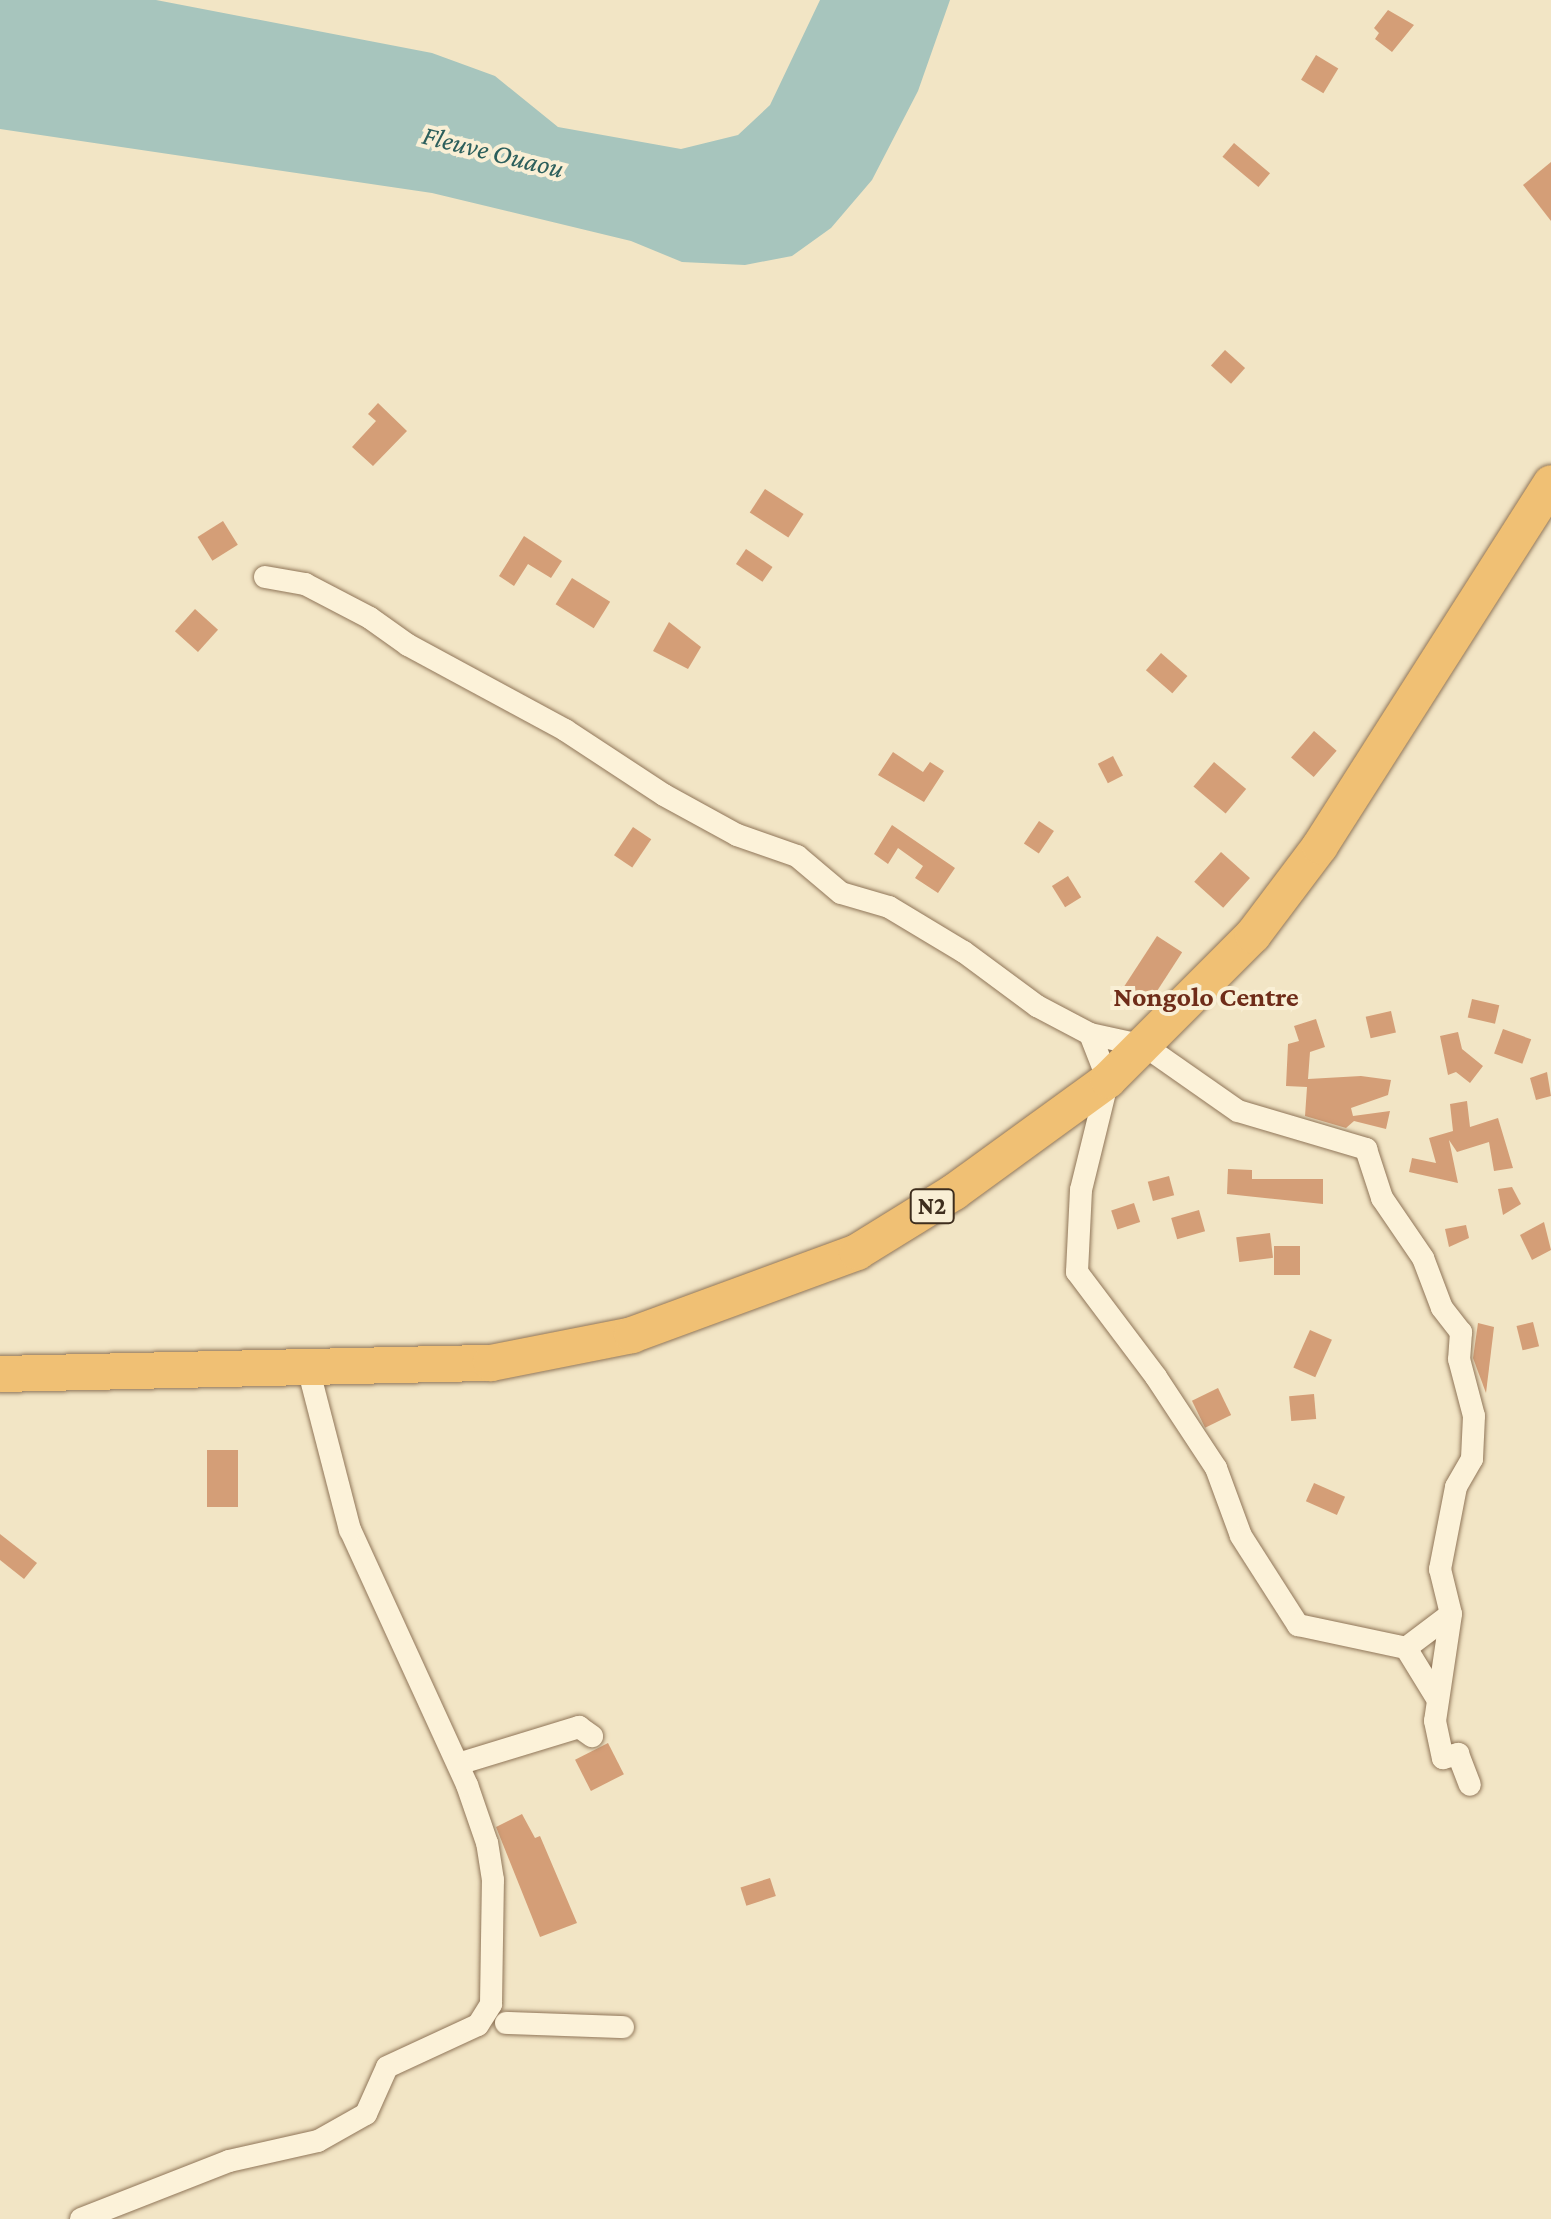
<!DOCTYPE html>
<style>
body{margin:0}
#map{position:relative;width:1551px;height:2219px;overflow:hidden;background:#f2e5c5;font-family:"Crimson Pro",serif}
div>[style]{position:absolute}
.water>*{inset:0;background:#a7c5bd}
.building>*{inset:0;background:#d49e77;transform-origin:0 0}
.roads{filter:drop-shadow(0 0 2px #907659) drop-shadow(0 0 2px #907659)}
.minor>*{height:22px;margin:-11px;padding:0 11px;transform-origin:11px;border-radius:11px;background:#fcf2d9}
.trunk>*{height:36px;margin:-18px;padding:0 18px;transform-origin:18px;border-radius:18px;background:#f0c074}
span{translate:-50% -50%;white-space:nowrap;text-align:center;line-height:1.15;-webkit-text-stroke:8px #f9efd5;paint-order:stroke}
.shield-label span{padding:2px 6px;background:#f9efd5;border:2px solid;border-radius:6px;-webkit-text-stroke-width:0}
.shield-label{font-size:24px;color:#3e2e1e;font-weight:700}
.water-label{font-size:28px;color:#2c5f5c;font-style:italic}
.neighbourhood-label{font-size:28px;color:#6f2c19;font-weight:700}
</style>
<div id="map">
<div class="water">
<div style="clip-path:polygon(0 0,156px 0,432px 53px,495px 76px,558px 127px,681px 149px,738px 135px,770px 105px,820px 0,950px 0,918px 91px,872px 180px,831px 228px,792px 256px,745px 265px,682px 262px,631px 241px,432px 193px,0 129px)"></div>
</div>
<div class="building">
<div style="clip-path:polygon(1388px 10px,1414px 25px,1392px 52px,1375px 39px,1379px 33px,1374px 28px)"></div>
<div style="left:1316px;top:55px;width:26px;height:29px;rotate:31deg"></div>
<div style="left:1234px;top:143px;width:47px;height:18px;rotate:40deg"></div>
<div style="clip-path:polygon(1551px 162px,1551px 221px,1523px 185px)"></div>
<div style="left:1225px;top:350px;width:27px;height:21px;rotate:42deg"></div>
<div style="clip-path:polygon(378px 403px,407px 431px,373px 466px,352px 447px,376px 421px,368px 414px)"></div>
<div style="left:765px;top:489px;width:46px;height:28px;rotate:33deg"></div>
<div style="left:223px;top:521px;width:28px;height:30px;rotate:58deg"></div>
<div style="clip-path:polygon(524px 536px,562px 561px,551px 578px,528px 564px,514px 586px,499px 576px)"></div>
<div style="left:746px;top:549px;width:32px;height:18px;rotate:34deg"></div>
<div style="left:572px;top:578px;width:45px;height:31px;rotate:32deg"></div>
<div style="left:195px;top:609px;width:31px;height:30px;rotate:42deg"></div>
<div style="clip-path:polygon(669px 622px,701px 647px,688px 669px,653px 651px)"></div>
<div style="left:1161px;top:653px;width:35px;height:23px;rotate:41deg"></div>
<div style="left:1314px;top:731px;width:30px;height:35px;rotate:41deg"></div>
<div style="clip-path:polygon(893px 752px,923px 772px,930px 762px,944px 771px,924px 802px,878px 775px)"></div>
<div style="left:1113px;top:756px;width:22px;height:17px;rotate:63deg"></div>
<div style="left:1214px;top:762px;width:42px;height:32px;rotate:40deg"></div>
<div style="left:1039px;top:821px;width:18px;height:27px;rotate:34deg"></div>
<div style="clip-path:polygon(892px 825px,955px 868px,938px 893px,915px 878px,923px 866px,898px 848px,888px 864px,874px 854px)"></div>
<div style="left:633px;top:827px;width:22px;height:34px;rotate:34deg"></div>
<div style="left:1221px;top:852px;width:39px;height:40px;rotate:42deg"></div>
<div style="left:1068px;top:876px;width:25px;height:19px;rotate:58deg"></div>
<div style="left:1157px;top:936px;width:30px;height:69px;rotate:33deg"></div>
<div style="left:1472px;top:999px;width:28px;height:19px;rotate:13deg"></div>
<div style="left:1391px;top:1011px;width:22px;height:26px;rotate:77deg"></div>
<div style="clip-path:polygon(1316px 1019px,1325px 1047px,1310px 1052px,1308px 1079px,1361px 1076px,1391px 1080px,1388px 1095px,1351px 1108px,1353px 1116px,1390px 1111px,1386px 1129px,1354px 1121px,1346px 1128px,1305px 1116px,1307px 1087px,1286px 1086px,1288px 1044px,1299px 1041px,1294px 1026px)"></div>
<div style="left:1503px;top:1029px;width:30px;height:26px;rotate:20deg"></div>
<div style="clip-path:polygon(1458px 1032px,1462px 1049px,1483px 1066px,1470px 1083px,1456px 1072px,1448px 1075px,1440px 1036px)"></div>
<div style="clip-path:polygon(1547px 1072px,1551px 1096px,1536px 1100px,1530px 1078px)"></div>
<div style="clip-path:polygon(1467px 1101px,1470px 1127px,1498px 1118px,1513px 1168px,1494px 1171px,1489px 1142px,1457px 1152px,1449px 1140px,1458px 1183px,1409px 1172px,1412px 1158px,1436px 1163px,1429px 1138px,1453px 1131px,1450px 1104px)"></div>
<div style="clip-path:polygon(1228px 1169px,1252px 1170px,1252px 1179px,1323px 1179px,1323px 1204px,1227px 1194px)"></div>
<div style="left:1169px;top:1176px;width:20px;height:22px;rotate:75deg"></div>
<div style="clip-path:polygon(1512px 1187px,1521px 1204px,1503px 1215px,1498px 1189px)"></div>
<div style="left:1134px;top:1203px;width:20px;height:24px;rotate:72deg"></div>
<div style="left:1199px;top:1210px;width:22px;height:29px;rotate:74deg"></div>
<div style="clip-path:polygon(1544px 1222px,1551px 1250px,1532px 1260px,1520px 1235px)"></div>
<div style="clip-path:polygon(1466px 1225px,1469px 1238px,1449px 1247px,1445px 1229px)"></div>
<div style="left:1270px;top:1233px;width:25px;height:34px;rotate:83deg"></div>
<div style="left:1274px;top:1246px;width:26px;height:29px"></div>
<div style="left:1533px;top:1322px;width:25px;height:17px;rotate:76deg"></div>
<div style="clip-path:polygon(1478px 1323px,1494px 1327px,1486px 1393px,1473px 1358px)"></div>
<div style="left:1310px;top:1330px;width:24px;height:41px;rotate:24deg"></div>
<div style="left:1218px;top:1388px;width:30px;height:29px;rotate:64deg"></div>
<div style="left:1314px;top:1394px;width:25px;height:25px;rotate:85deg"></div>
<div style="left:207px;top:1450px;width:31px;height:57px"></div>
<div style="left:1314px;top:1483px;width:34px;height:20px;rotate:24deg"></div>
<div style="clip-path:polygon(0 1534px,37px 1563px,24px 1579px,0 1560px)"></div>
<div style="left:608px;top:1743px;width:35px;height:37px;rotate:63deg"></div>
<div style="clip-path:polygon(522px 1814px,535px 1838px,540px 1836px,577px 1923px,540px 1937px,496px 1827px)"></div>
<div style="left:770px;top:1878px;width:19px;height:31px;rotate:72deg"></div>
</div>
<div class="roads">
<div class="minor">
<div style="left:265px;top:577px;width:41px;rotate:9.9deg"></div>
<div style="left:305px;top:584px;width:73px;rotate:27.6deg"></div>
<div style="left:370px;top:618px;width:47px;rotate:35.4deg"></div>
<div style="left:408px;top:645px;width:179px;rotate:28.4deg"></div>
<div style="left:565px;top:730px;width:118px;rotate:33.3deg"></div>
<div style="left:664px;top:795px;width:83px;rotate:28.7deg"></div>
<div style="left:737px;top:835px;width:64px;rotate:19.3deg"></div>
<div style="left:797px;top:856px;width:57px;rotate:40.1deg"></div>
<div style="left:841px;top:893px;width:50px;rotate:16.3deg"></div>
<div style="left:889px;top:907px;width:87px;rotate:31deg"></div>
<div style="left:964px;top:952px;width:91px;rotate:36.5deg"></div>
<div style="left:1037px;top:1006px;width:60px;rotate:27.8deg"></div>
<div style="left:1090px;top:1034px;width:49px;rotate:68.6deg"></div>
<div style="left:1108px;top:1080px;width:113px;rotate:103.8deg"></div>
<div style="left:1081px;top:1190px;width:82px;rotate:92.8deg"></div>
<div style="left:1077px;top:1272px;width:131px;rotate:53deg"></div>
<div style="left:1156px;top:1377px;width:109px;rotate:56.6deg"></div>
<div style="left:1216px;top:1468px;width:72px;rotate:69.8deg"></div>
<div style="left:1241px;top:1536px;width:106px;rotate:57.4deg"></div>
<div style="left:1298px;top:1625px;width:110px;rotate:12deg"></div>
<div style="left:1406px;top:1648px;width:57px;rotate:58.5deg"></div>
<div style="left:1090px;top:1034px;width:56px;rotate:12.3deg"></div>
<div style="left:1145px;top:1046px;width:113px;rotate:35deg"></div>
<div style="left:1238px;top:1111px;width:134px;rotate:16.5deg"></div>
<div style="left:1366px;top:1149px;width:52px;rotate:71.9deg"></div>
<div style="left:1382px;top:1198px;width:73px;rotate:55.7deg"></div>
<div style="left:1423px;top:1258px;width:53px;rotate:69.2deg"></div>
<div style="left:1442px;top:1308px;width:31px;rotate:52deg"></div>
<div style="left:1461px;top:1332px;width:27px;rotate:94deg"></div>
<div style="left:1459px;top:1359px;width:59px;rotate:75.3deg"></div>
<div style="left:1474px;top:1416px;width:43px;rotate:92.7deg"></div>
<div style="left:1472px;top:1459px;width:32px;rotate:120deg"></div>
<div style="left:1456px;top:1487px;width:84px;rotate:101deg"></div>
<div style="left:1440px;top:1569px;width:46px;rotate:76.3deg"></div>
<div style="left:1451px;top:1614px;width:108px;rotate:98.5deg"></div>
<div style="left:1435px;top:1721px;width:38px;rotate:78deg"></div>
<div style="left:1443px;top:1758px;width:16px;rotate:-15deg"></div>
<div style="left:1458px;top:1754px;width:33px;rotate:69deg"></div>
<div style="left:1406px;top:1648px;width:56px;rotate:-37.1deg"></div>
<div style="left:458px;top:1764px;width:127px;rotate:-17deg"></div>
<div style="left:579px;top:1727px;width:16px;rotate:35deg"></div>
<div style="left:506px;top:2023px;width:117px;rotate:2deg"></div>
<div style="left:81px;top:2219px;width:159px;rotate:-21.4deg"></div>
<div style="left:229px;top:2161px;width:91px;rotate:-12.7deg"></div>
<div style="left:318px;top:2141px;width:55px;rotate:-29.4deg"></div>
<div style="left:366px;top:2114px;width:51px;rotate:-65.9deg"></div>
<div style="left:387px;top:2067px;width:100px;rotate:-24.8deg"></div>
<div style="left:478px;top:2025px;width:25px;rotate:-58deg"></div>
<div style="left:491px;top:2004px;width:124px;rotate:-89.1deg"></div>
<div style="left:493px;top:1880px;width:37px;rotate:-99deg"></div>
<div style="left:487px;top:1843px;width:61px;rotate:-109deg"></div>
<div style="left:467px;top:1785px;width:281px;rotate:-114.6deg"></div>
<div style="left:350px;top:1530px;width:167px;rotate:-104.5deg"></div>
</div>
<div class="trunk">
<div style="left:0;top:1374px;width:491px;rotate:-1.3deg"></div>
<div style="left:491px;top:1363px;width:144px;rotate:-11.2deg"></div>
<div style="left:632px;top:1335px;width:240px;rotate:-20.2deg"></div>
<div style="left:857px;top:1252px;width:114px;rotate:-31.7deg"></div>
<div style="left:954px;top:1192px;width:190px;rotate:-36deg"></div>
<div style="left:1108px;top:1080px;width:205px;rotate:-45deg"></div>
<div style="left:1253px;top:935px;width:111px;rotate:-53deg"></div>
<div style="left:1320px;top:846px;width:430px;rotate:-57.5deg"></div>
</div>
</div>
<div class="shield-label">
<span style="left:932px;top:1206px">N2</span>
</div>
<div class="water-label">
<span style="left:493px;top:152px;rotate:14deg">Fleuve Ouaou</span>
</div>
<div class="neighbourhood-label">
<span style="left:1206px;top:997px">Nongolo Centre</span>
</div>
</div>
